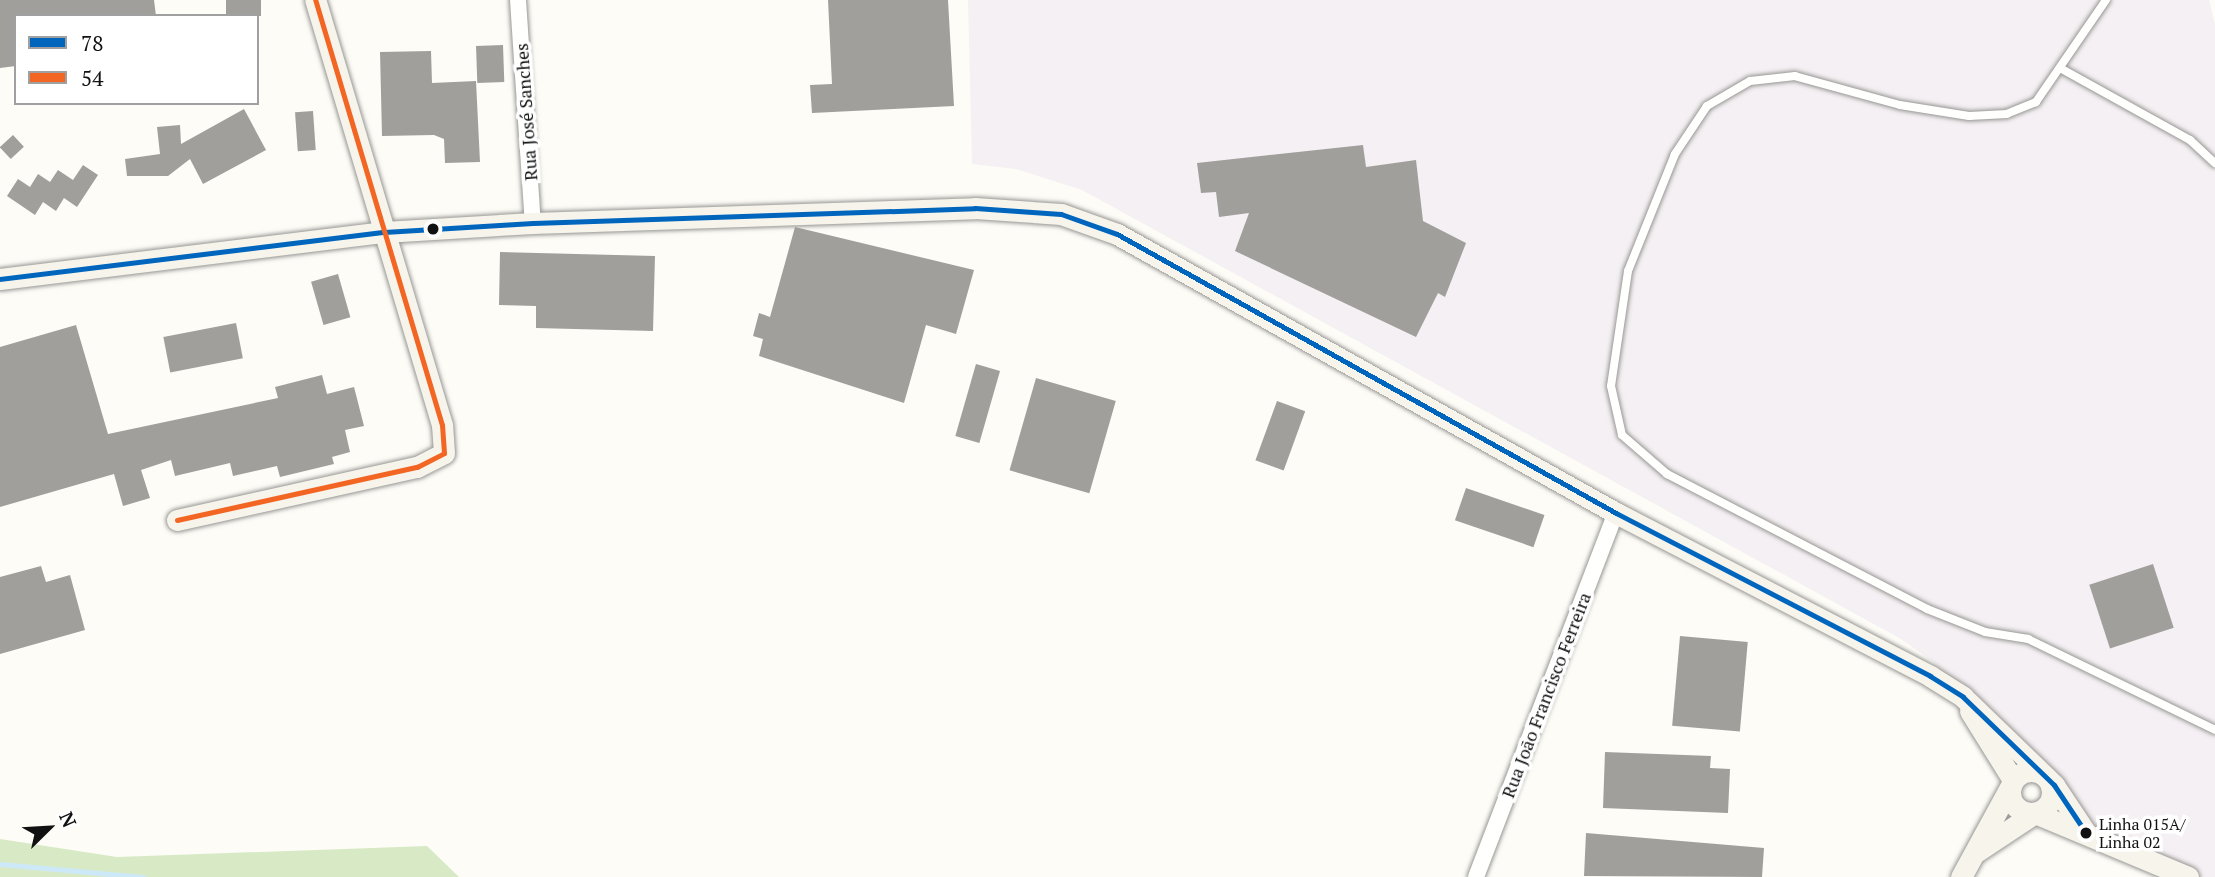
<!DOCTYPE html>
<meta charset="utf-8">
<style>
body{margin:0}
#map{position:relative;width:2215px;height:877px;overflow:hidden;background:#fdfcf7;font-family:"PT Serif",serif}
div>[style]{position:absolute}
.industrial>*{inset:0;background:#f5f0f3}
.forest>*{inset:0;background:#d8eac5}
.stream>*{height:5px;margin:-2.5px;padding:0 2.5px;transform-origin:2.5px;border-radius:2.5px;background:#cde8f7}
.building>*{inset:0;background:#a19f9c;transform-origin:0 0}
.roads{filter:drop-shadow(0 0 2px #979795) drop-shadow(0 0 2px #979795)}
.lane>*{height:8px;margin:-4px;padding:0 4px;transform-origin:4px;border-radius:4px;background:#fffffe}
.street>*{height:16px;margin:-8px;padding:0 8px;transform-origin:8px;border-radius:8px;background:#fffffe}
.secondary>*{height:21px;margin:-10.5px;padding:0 10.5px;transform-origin:10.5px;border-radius:10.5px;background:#f6f4eb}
.secondary>.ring{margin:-10.5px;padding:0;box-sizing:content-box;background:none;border:21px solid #f6f4eb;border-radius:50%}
.bus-1>*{height:5px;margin:-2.5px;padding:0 2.5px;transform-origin:2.5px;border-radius:2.5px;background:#0065bd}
.bus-2>*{height:5px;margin:-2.5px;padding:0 2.5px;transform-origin:2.5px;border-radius:2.5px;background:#f26522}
.dots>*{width:19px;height:19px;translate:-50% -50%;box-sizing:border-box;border:4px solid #fff;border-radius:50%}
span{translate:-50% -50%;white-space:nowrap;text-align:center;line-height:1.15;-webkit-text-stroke:7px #fff;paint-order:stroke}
.bus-label{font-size:16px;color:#111}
.left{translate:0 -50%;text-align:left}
.street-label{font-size:18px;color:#111}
.legend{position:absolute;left:14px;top:14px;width:245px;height:91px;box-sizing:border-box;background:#fff;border:2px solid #a0a0a0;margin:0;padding:9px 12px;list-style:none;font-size:21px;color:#111}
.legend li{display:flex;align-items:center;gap:14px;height:35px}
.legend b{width:35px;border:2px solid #a0a0a0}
.north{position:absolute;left:14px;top:793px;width:70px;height:70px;-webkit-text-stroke:5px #fff;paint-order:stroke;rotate:66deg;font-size:19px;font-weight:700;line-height:28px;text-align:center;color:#111}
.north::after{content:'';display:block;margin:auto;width:24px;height:32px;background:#111;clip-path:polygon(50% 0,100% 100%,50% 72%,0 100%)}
</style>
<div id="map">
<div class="industrial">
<div style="clip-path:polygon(968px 0,2209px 0,2215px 25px,2215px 877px,2188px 877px,2086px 833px,1932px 661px,1901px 639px,1082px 190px,1016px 169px,972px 164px)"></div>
</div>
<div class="forest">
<div style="clip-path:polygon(0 839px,117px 857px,427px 846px,459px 877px,0 877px)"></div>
</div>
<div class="stream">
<div style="left:0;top:864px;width:144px;rotate:5.2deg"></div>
</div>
<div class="building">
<div style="clip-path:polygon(0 0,154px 0,156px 16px,16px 16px,16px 66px,0 68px)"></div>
<div style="left:226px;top:0;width:35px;height:16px"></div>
<div style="clip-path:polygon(828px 0,948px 0,954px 106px,812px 113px,810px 85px,832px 84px)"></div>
<div style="left:503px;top:45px;width:37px;height:27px;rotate:88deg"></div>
<div style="clip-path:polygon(431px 51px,432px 83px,476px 81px,480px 162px,445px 163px,444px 139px,434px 135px,382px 136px,380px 52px)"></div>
<div style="clip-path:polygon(244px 109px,266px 150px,203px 184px,190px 159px,168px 176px,127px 176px,125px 159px,160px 154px,157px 127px,180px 125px,181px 144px)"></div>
<div style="left:313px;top:111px;width:39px;height:18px;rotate:86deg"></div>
<div style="left:13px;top:135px;width:16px;height:18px;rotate:47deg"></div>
<div style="clip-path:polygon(1363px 145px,1366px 167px,1416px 160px,1423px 221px,1466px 243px,1445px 297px,1438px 293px,1416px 337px,1235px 251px,1249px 213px,1219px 217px,1216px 192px,1201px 193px,1197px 163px)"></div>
<div style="clip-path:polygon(83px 165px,98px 175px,77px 207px,64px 198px,56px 211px,43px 202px,35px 215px,7px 196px,18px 179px,30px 187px,38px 174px,50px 182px,58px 170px,73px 180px)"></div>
<div style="clip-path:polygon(795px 227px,974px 270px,956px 334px,926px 325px,904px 403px,759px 356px,763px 339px,753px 336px,759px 313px,770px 317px)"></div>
<div style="clip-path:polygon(500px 252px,655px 256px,653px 331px,536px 328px,536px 306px,499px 305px)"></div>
<div style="left:338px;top:274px;width:45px;height:28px;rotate:74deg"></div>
<div style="left:236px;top:323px;width:36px;height:74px;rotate:79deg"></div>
<div style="clip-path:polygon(76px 325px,108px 434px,278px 398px,275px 387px,322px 375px,327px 394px,354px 387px,364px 426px,345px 430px,350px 452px,332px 457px,334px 464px,280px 477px,277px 466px,233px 476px,230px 463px,175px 476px,171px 460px,141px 470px,150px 498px,123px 506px,114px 474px,0 507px,0 347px)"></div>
<div style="left:976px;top:364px;width:25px;height:75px;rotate:16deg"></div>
<div style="left:1036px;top:378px;width:83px;height:96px;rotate:16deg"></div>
<div style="left:1277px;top:401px;width:30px;height:63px;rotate:20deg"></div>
<div style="left:1466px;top:488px;width:83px;height:34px;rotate:19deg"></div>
<div style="left:2153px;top:564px;width:67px;height:67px;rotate:72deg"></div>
<div style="clip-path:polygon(41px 566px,46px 582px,70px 575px,85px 630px,0 654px,0 577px)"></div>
<div style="left:1680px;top:636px;width:68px;height:90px;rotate:5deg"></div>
<div style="clip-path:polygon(1605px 752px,1711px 756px,1710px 768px,1730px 769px,1728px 813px,1603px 808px)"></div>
<div style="clip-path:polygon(1586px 833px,1764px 848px,1762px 877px,1584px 876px)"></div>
</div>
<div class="roads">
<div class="lane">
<div style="left:2106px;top:0;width:124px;rotate:124.5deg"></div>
<div style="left:2036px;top:102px;width:31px;rotate:158deg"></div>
<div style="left:2007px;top:114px;width:38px;rotate:177deg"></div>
<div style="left:1969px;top:116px;width:70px;rotate:-170.9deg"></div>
<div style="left:1900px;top:105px;width:109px;rotate:-164.6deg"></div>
<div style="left:1795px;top:76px;width:45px;rotate:173.7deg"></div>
<div style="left:1750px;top:81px;width:50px;rotate:149.8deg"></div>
<div style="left:1707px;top:106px;width:58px;rotate:123.7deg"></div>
<div style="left:1675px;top:154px;width:126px;rotate:111.9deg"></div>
<div style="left:1628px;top:271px;width:116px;rotate:98.4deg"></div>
<div style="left:1611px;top:386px;width:50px;rotate:77.3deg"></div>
<div style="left:1622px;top:435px;width:60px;rotate:40.9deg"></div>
<div style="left:1667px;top:474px;width:293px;rotate:27.4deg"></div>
<div style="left:1927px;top:609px;width:62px;rotate:21.6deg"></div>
<div style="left:1985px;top:632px;width:44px;rotate:9.2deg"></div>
<div style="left:2028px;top:639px;width:208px;rotate:25.9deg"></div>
<div style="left:2060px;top:68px;width:149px;rotate:29deg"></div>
<div style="left:2190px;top:140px;width:34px;rotate:43deg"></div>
</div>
<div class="street">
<div style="left:518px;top:0;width:224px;rotate:86.2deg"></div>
<div style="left:1476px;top:877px;width:390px;rotate:-69deg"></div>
</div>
<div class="secondary">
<div style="left:0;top:279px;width:387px;rotate:-7deg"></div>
<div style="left:384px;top:232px;width:149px;rotate:-3.5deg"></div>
<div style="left:533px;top:223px;width:442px;rotate:-1.9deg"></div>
<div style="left:975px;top:208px;width:86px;rotate:4deg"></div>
<div style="left:1061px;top:214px;width:59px;rotate:19.7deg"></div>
<div style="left:1117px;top:234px;width:572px;rotate:29.21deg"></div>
<div style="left:1616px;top:513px;width:354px;rotate:27.4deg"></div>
<div style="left:1930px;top:676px;width:39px;rotate:32deg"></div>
<div style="left:1963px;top:697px;width:127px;rotate:44deg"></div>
<div style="left:2054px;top:785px;width:58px;rotate:56.3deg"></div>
<div style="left:177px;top:520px;width:246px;rotate:-12.5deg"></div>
<div style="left:417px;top:467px;width:30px;rotate:-27deg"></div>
<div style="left:444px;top:453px;width:28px;rotate:-94deg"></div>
<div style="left:442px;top:425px;width:444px;rotate:-106.6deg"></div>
<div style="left:1970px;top:711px;width:81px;rotate:58.1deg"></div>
<div class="ring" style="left:2010px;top:771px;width:21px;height:21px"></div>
<div style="left:1976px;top:852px;width:71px;rotate:-33.5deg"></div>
<div style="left:2035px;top:813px;width:166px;rotate:22.7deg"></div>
<div style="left:1961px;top:877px;width:102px;rotate:-61.4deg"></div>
</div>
</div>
<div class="bus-1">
<div style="left:0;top:279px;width:387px;rotate:-7deg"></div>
<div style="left:384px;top:232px;width:149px;rotate:-3.5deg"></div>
<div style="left:533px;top:223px;width:442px;rotate:-1.9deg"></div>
<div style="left:975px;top:208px;width:86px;rotate:4deg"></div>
<div style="left:1061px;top:214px;width:59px;rotate:19.7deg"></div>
<div style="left:1117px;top:234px;width:572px;rotate:29.21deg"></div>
<div style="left:1616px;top:513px;width:354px;rotate:27.4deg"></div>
<div style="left:1930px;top:676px;width:39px;rotate:32deg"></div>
<div style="left:1963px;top:697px;width:127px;rotate:44deg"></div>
<div style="left:2054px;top:785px;width:58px;rotate:56.3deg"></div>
</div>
<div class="bus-2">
<div style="left:177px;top:520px;width:246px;rotate:-12.5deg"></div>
<div style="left:417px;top:467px;width:30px;rotate:-27deg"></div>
<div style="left:444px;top:453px;width:28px;rotate:-94deg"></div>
<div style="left:442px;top:425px;width:444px;rotate:-106.6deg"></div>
</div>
<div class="dots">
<div style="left:433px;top:229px;background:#111"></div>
<div style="left:2086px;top:833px;background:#111"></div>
</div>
<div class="bus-label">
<span class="left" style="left:2099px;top:833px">Linha 015A/<br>Linha 02</span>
</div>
<div class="street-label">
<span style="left:526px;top:112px;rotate:-94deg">Rua José Sanches</span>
<span style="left:1546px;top:695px;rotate:-69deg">Rua João Francisco Ferreira</span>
</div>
<ul class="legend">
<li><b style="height:9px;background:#0065bd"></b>78</li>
<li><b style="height:9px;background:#f26522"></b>54</li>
</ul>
<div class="north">N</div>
</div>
